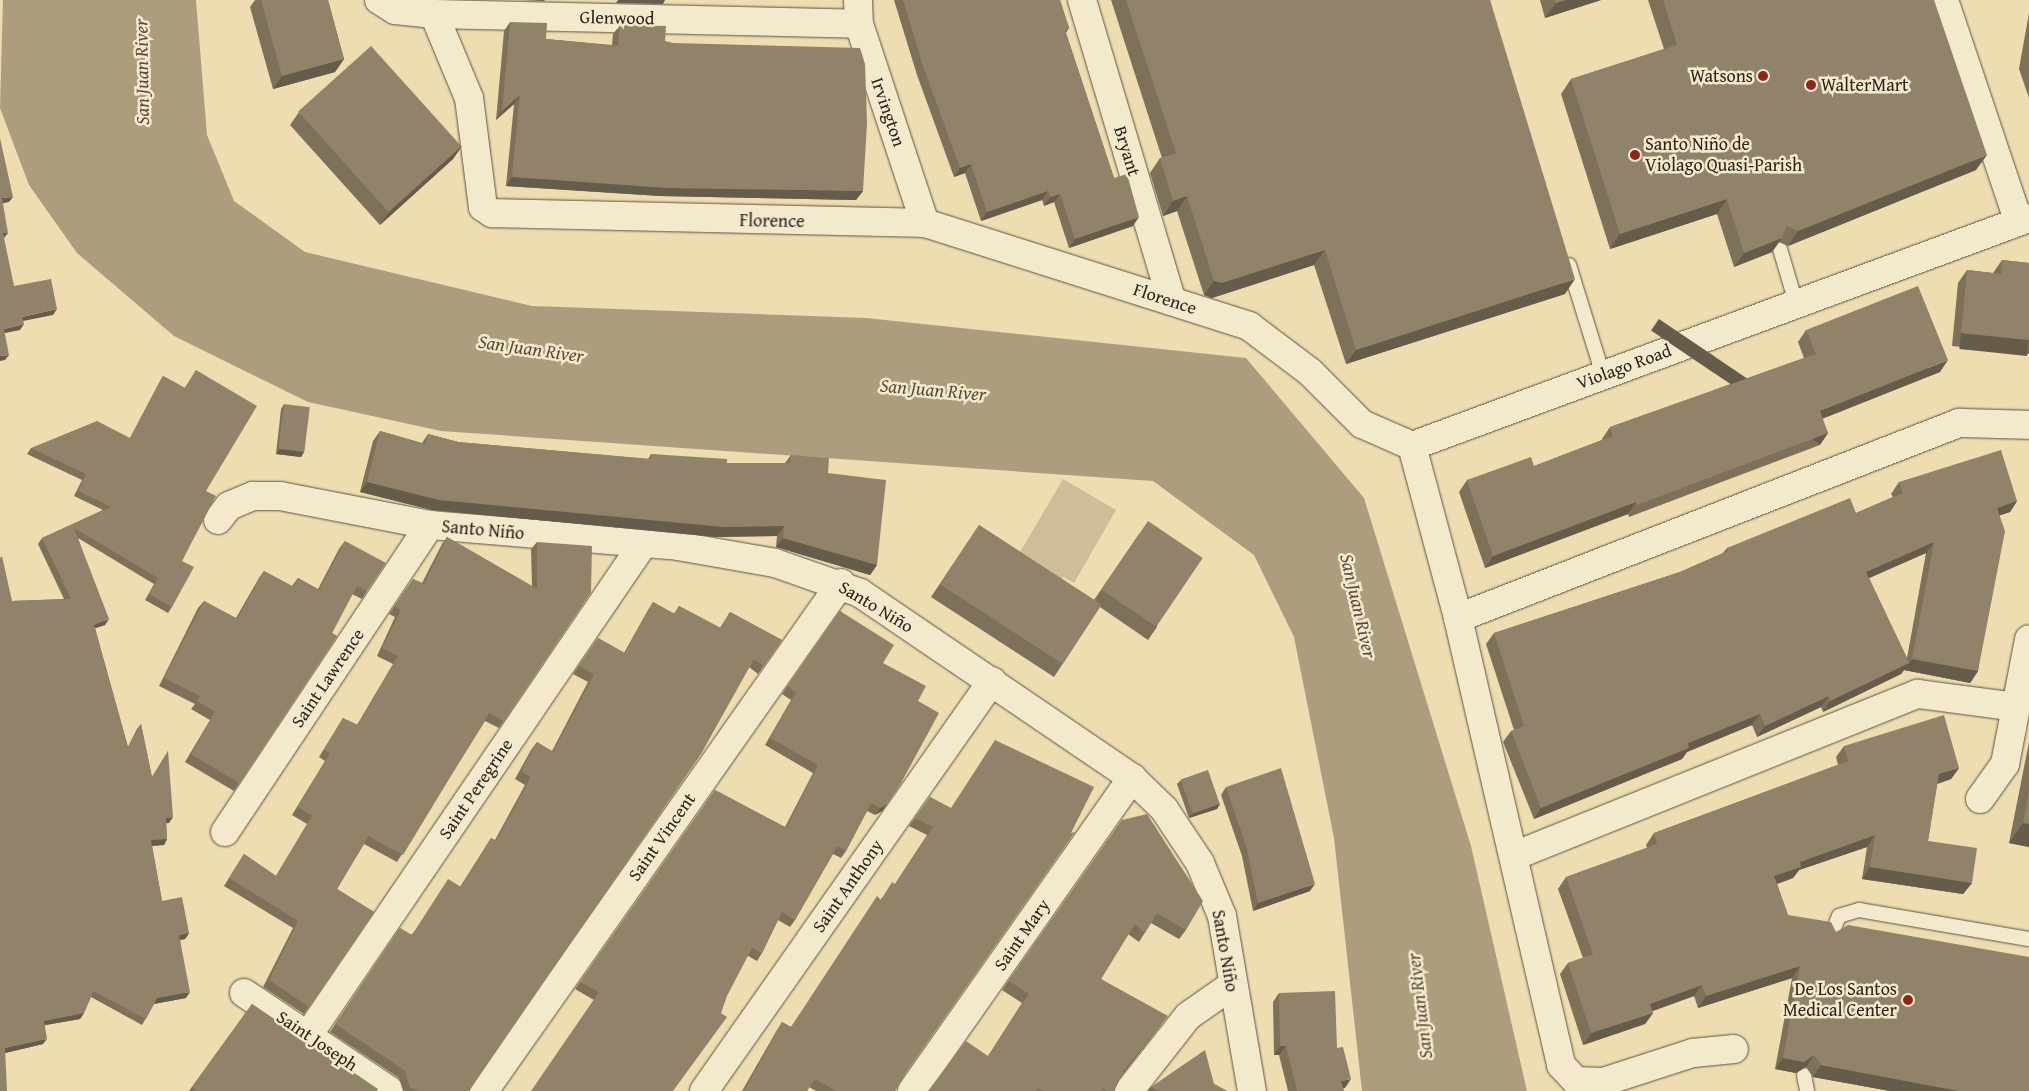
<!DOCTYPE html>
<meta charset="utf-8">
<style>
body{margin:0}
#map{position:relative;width:2029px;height:1091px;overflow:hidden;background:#edddb1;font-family:"Gentium Book Plus",serif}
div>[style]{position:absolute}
.green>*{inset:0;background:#cdbd98}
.water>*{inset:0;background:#ac9d7e}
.roads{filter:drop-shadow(0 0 1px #5e5141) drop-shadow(0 0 1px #5e5141)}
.lane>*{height:14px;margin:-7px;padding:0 7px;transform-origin:7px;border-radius:7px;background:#f3e9cc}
.street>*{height:28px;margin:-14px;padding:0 14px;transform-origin:14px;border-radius:14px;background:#f3e9cc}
.wall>*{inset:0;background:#7d715a}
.shaded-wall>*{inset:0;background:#665c4a;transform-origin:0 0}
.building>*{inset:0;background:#918369;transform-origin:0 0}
.dots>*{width:14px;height:14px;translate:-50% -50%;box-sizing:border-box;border:2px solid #f3e9cc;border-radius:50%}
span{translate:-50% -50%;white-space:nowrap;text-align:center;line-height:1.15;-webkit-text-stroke:5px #f3e9cc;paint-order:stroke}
.street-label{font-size:18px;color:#2e221c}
.poi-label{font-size:18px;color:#2e221c}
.right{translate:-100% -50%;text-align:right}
.left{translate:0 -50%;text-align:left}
.water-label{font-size:19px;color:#5a4d3e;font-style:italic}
</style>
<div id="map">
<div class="green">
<div style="clip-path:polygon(1063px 479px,1116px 510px,1074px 583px,1063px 577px,1055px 589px,1013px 564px)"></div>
</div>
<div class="water">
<div style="clip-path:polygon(3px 0,196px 0,207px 135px,234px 201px,305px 252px,532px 306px,866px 318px,1246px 358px,1364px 498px,1471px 846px,1527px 1091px,1362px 1091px,1334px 838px,1294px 637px,1254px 555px,1153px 481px,441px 431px,308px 402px,174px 336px,77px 253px,29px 185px,0 108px)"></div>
</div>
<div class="roads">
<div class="lane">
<div style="left:1780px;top:249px;width:56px;rotate:73.5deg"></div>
<div style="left:1569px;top:265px;width:115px;rotate:72.8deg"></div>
<div style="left:1831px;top:935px;width:21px;rotate:-67deg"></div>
<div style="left:1839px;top:916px;width:21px;rotate:-17deg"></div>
<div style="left:1859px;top:910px;width:172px;rotate:9.7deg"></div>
<div style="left:1804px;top:1075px;width:16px;rotate:79deg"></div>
</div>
<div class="street">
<div style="left:379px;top:0;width:19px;rotate:32deg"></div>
<div style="left:395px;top:10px;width:39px;rotate:6deg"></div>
<div style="left:434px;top:14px;width:425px;rotate:1.3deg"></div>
<div style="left:858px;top:0;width:24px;rotate:88deg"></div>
<div style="left:859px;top:24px;width:210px;rotate:71.7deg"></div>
<div style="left:1082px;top:0;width:314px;rotate:73.4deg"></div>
<div style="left:1944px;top:0;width:232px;rotate:71.4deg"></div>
<div style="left:434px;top:14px;width:91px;rotate:67.4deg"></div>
<div style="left:469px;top:98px;width:110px;rotate:82.7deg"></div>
<div style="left:483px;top:207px;width:11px;rotate:34deg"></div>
<div style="left:492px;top:213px;width:433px;rotate:1.3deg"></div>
<div style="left:925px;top:223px;width:340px;rotate:17.6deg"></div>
<div style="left:1249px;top:326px;width:76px;rotate:37deg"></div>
<div style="left:1310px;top:372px;width:74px;rotate:45deg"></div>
<div style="left:1362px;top:424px;width:55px;rotate:23.7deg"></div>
<div style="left:1412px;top:446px;width:658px;rotate:-20.28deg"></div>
<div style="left:1412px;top:446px;width:178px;rotate:75deg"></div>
<div style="left:1458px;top:618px;width:459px;rotate:77deg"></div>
<div style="left:1561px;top:1065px;width:22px;rotate:47deg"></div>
<div style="left:1576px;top:1081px;width:27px;rotate:2deg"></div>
<div style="left:1603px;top:1082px;width:95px;rotate:-17.9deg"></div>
<div style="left:1693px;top:1053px;width:41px;rotate:-5.6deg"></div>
<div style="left:218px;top:520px;width:18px;rotate:-52deg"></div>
<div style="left:229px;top:506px;width:26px;rotate:-23deg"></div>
<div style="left:253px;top:496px;width:27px"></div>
<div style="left:280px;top:496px;width:153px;rotate:10.9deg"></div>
<div style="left:430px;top:525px;width:249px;rotate:4.8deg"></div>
<div style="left:678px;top:546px;width:98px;rotate:9.9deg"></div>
<div style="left:775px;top:563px;width:90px;rotate:19.4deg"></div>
<div style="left:860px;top:593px;width:329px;rotate:34.2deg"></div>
<div style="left:1132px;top:778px;width:45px;rotate:44.1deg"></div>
<div style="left:1164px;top:809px;width:65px;rotate:56.3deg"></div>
<div style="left:1200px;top:863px;width:57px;rotate:67.5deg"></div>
<div style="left:1222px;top:916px;width:178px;rotate:80.3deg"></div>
<div style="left:1458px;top:618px;width:538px;rotate:-21.27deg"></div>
<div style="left:1959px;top:423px;width:70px;rotate:1.6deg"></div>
<div style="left:1980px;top:799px;width:43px;rotate:-54.5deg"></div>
<div style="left:2005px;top:764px;width:127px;rotate:-79.1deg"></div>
<div style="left:225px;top:832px;width:369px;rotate:-56.3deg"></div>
<div style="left:1514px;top:856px;width:435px;rotate:-21.9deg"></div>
<div style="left:1918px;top:694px;width:100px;rotate:7.5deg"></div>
<div style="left:244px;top:993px;width:176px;rotate:33.9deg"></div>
<div style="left:309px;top:1034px;width:593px;rotate:-55.72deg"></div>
<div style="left:484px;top:1091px;width:621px;rotate:-54.9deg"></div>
<div style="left:704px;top:1091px;width:501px;rotate:-54.91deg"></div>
<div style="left:912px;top:1091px;width:383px;rotate:-54.9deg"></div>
<div style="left:1129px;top:1091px;width:95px;rotate:-51.8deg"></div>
<div style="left:1188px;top:1016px;width:52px;rotate:-34.9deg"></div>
</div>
</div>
<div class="wall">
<div style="clip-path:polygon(255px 0,328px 0,344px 59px,335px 72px,273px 89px,250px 7px)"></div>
<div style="clip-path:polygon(894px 0,1060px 0,1069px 28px,1066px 33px,1114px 178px,1133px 226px,1069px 248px,1054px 202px,1044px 206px,1042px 200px,981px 221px,965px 173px,954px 177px,917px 75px)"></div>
<div style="clip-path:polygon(1111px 0,1490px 0,1565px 294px,1346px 364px,1314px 265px,1212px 298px,1204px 295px,1177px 211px,1163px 216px,1150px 173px,1160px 158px,1162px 158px)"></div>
<div style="clip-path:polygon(1540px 0,1601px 0,1545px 18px)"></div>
<div style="clip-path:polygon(1648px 0,1934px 0,1976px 170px,1788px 246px,1779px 242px,1772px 252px,1734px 267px,1717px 214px,1610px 249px,1561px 94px,1571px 79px,1664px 49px)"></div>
<div style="clip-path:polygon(2029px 13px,2029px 98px,2019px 69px)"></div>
<div style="clip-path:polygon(510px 22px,546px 39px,612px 45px,613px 34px,620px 25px,665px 41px,863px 191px,856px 200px,660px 196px,506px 186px,514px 104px,496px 120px,504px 31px)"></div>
<div style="clip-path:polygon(299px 112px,462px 146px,453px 159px,380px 225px,290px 125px)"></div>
<div style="clip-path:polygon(2002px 260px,2029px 263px,2029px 354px,1952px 346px,1958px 283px,1967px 270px,1993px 273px)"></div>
<div style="clip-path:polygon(1806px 330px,1940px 372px,1822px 419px,1828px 433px,1820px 445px,1629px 517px,1628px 514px,1485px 568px,1459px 492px,1467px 480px,1534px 466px,1602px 440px,1602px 439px,1610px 427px,1804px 358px,1798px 342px)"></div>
<div style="clip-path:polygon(196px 370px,206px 491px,182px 561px,172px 607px,168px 613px,145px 600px,154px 584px,78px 538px,105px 625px,95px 628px,128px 747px,137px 729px,141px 724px,152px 777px,168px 751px,169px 823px,166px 823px,167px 839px,164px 845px,152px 846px,162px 901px,189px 933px,185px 939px,180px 940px,186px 998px,154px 1004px,142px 1025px,91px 997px,84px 1013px,80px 1019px,45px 1025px,43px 1044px,5px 1053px,0 1091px,12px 601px,64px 599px,38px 544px,42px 538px,103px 510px,74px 496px,82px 480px,27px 454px,31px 448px,130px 438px,160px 381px,163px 376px,185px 388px)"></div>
<div style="clip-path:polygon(284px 404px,304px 452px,301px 457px,276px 454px,281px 409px)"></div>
<div style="clip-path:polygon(380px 431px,422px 443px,428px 434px,458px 442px,648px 459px,651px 454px,727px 463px,785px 463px,791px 455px,828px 473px,877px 565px,870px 575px,776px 547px,777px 536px,716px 537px,432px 510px,360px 492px,373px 441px)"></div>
<div style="clip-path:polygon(evenodd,1899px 482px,2017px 501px,2010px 512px,2000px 515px,1978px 671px,1970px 683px,1904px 670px,1905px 669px,1901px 674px,1823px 712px,1821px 707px,1757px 737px,1752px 725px,1687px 752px,1682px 759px,1534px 819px,1503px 742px,1511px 731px,1514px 730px,1486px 644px,1494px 633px,1680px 572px,1723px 553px,1727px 548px,1856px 513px,1893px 497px,1891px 494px,1899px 482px,1926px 553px,1907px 658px,1869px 578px,1926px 553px)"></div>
<div style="clip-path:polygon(979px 525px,1094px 600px,1139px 534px,1157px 627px,1148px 640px,1100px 607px,1054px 677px,931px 597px)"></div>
<div style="clip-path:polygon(447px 537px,532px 586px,531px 549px,537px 542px,591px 592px,499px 728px,485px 721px,397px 862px,364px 844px,337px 889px,374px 912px,304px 1014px,263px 987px,293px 928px,224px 886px,244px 854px,276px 876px,307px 824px,292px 815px,325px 761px,319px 757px,343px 718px,357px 725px,393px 664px,377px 656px,395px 617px,389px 614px,413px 579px,422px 583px,442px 544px)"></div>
<div style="clip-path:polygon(345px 541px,367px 591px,362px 599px,352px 594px,332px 633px,337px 636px,234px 791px,185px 762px,210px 720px,191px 709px,195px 704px,159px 686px,198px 608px,204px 601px,236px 618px,259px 578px,264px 571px,292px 586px,298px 578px,318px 589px,339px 549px)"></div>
<div style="clip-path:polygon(653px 602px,674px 614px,679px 606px,720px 628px,730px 612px,782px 640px,758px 674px,749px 667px,469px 1091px,403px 1091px,399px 1078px,330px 1032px,400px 928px,411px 935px,460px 887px,491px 838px,495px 840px,525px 785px,515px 779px,531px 750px,537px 742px,552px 751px,588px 682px,573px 674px,598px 638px,624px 653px,648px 610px)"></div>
<div style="clip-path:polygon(840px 611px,883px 663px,918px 701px,901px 783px,882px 811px,875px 815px,867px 811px,846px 851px,841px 858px,833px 854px,795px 920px,790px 927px,778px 920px,762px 953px,757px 961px,748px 956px,594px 1000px,575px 989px,715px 790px,785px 827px,813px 773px,765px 745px,791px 700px,782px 694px)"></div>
<div style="clip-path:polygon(2029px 742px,2029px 847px,2009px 843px)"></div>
<div style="clip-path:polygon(1844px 746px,1959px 768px,1951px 779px,1937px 784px,1928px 841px,1972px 883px,1963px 894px,1862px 879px,1867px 847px,1799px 870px,1793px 878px,1777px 884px,1788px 915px,1836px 932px,2029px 1091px,1890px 1091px,1813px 1077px,1806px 1067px,1796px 1073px,1775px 1069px,1792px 978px,1698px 1008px,1694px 996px,1652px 1011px,1653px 1013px,1645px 1024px,1583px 1045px,1560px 974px,1568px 963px,1583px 958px,1558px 889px,1566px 877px,1647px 848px,1646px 845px,1654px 833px,1838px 765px,1836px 757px)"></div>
<div style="clip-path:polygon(1181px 780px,1220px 804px,1217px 809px,1189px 818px,1177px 784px)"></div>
<div style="clip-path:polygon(1226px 787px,1310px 891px,1253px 911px,1242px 856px,1221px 795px)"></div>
<div style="clip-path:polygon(930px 797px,950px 808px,905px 1074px,895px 1091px,816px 1091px,809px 1087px,807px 1091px,742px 1091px,777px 1030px,782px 1022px,791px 1027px,881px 899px,895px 884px,927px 835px,909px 826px)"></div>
<div style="clip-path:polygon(1122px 820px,1186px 930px,1179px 939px,1151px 923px,1139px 942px,1128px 934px,1101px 979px,1161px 1025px,1122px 1075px,1114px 1091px,928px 1091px,988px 1056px,1022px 1003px,1002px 990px)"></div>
<div style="clip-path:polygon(1279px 993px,1337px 1048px,1345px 1088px,1343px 1088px,1344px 1091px,1288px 1091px,1279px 1055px,1274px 1055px,1273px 1002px)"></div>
<div style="clip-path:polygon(252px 1004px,377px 1091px,189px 1091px)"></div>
<div style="clip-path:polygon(1214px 1084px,1227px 1091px,1148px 1091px,1151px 1087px)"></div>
</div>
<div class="shaded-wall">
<div style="clip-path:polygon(521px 0,545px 0,544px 1px)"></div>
<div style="clip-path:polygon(618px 0,665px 0,663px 4px,616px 3px)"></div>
<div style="clip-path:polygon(1566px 0,1601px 0,1545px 18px,1556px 3px)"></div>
<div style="clip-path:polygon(344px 59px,335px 72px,273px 89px,282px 76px)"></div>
<div style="clip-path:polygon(520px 95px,514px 104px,496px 120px,502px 111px)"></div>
<div style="clip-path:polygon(462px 146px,453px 159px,380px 225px,389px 212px)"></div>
<div style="clip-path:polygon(1987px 155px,1976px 170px,1788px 246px,1798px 231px)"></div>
<div style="clip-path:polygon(971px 164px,965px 173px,954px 177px,960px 168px)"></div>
<div style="clip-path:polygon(512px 177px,863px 191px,856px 200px,660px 196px,506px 186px)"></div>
<div style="clip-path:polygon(1048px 191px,1042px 200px,981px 221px,987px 212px)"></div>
<div style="clip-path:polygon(1060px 194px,1054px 202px,1044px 206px,1050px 197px)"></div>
<div style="clip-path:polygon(1187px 196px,1177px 211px,1163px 216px,1173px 201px)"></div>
<div style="clip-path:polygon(13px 197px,9px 202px,0 204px,2px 198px)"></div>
<div style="clip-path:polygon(1727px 199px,1717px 214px,1610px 249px,1620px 234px)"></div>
<div style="clip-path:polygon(1139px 217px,1133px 226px,1069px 248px,1075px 239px)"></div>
<div style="clip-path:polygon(3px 233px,8px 233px,4px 238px,0 239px)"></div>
<div style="clip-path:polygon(1782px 238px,1772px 252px,1734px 267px,1744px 253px)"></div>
<div style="clip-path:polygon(1325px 250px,1314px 265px,1212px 298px,1204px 295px,1214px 281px)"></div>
<div style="clip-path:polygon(1575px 279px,1565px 294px,1346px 364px,1356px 350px)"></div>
<div style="clip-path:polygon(57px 309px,53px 315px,18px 322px,22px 317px)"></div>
<div style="clip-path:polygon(24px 324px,20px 330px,0 334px,4px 329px)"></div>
<div style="left:1961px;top:333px;width:68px;height:16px;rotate:6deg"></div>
<div style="clip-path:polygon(9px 355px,5px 360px,0 361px,0 356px)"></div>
<div style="clip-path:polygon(1948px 360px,1940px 372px,1811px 423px,1820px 411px)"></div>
<div style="left:1828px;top:433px;width:14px;height:204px;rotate:124deg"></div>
<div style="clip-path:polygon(279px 449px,304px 452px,301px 457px,276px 454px)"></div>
<div style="clip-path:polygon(367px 482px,784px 526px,777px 536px,716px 537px,432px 510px,360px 492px)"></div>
<div style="clip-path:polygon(2017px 501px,2010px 512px,1989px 519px,1997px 508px)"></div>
<div style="clip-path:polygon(1636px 502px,1628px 514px,1485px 568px,1493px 556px)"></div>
<div style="clip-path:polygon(783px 538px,877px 565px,870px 575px,776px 547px)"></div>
<div style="clip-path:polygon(1934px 542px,1926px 553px,1858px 583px,1866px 572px)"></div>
<div style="clip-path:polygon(109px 619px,105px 625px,90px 630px,94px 625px)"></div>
<div style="clip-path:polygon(1912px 659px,1978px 671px,1970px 683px,1904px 670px)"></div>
<div style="clip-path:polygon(1909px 663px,1901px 674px,1823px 712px,1830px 701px)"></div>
<div style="clip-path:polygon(1829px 696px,1821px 707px,1757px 737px,1765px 726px)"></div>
<div style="clip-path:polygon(1760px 714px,1752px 725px,1687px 752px,1682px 759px,1534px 819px,1541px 808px,1688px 743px)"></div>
<div style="clip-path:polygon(1959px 768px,1951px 779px,1931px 786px,1939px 774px)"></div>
<div style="clip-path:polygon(887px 804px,882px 811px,875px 815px,880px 808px)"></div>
<div style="clip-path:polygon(1220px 804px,1217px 809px,1189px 818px,1192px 814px)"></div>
<div style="clip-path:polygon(173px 817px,169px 823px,162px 824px,166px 818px)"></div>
<div style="clip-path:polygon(2023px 823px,2029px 824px,2029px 847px,2009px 843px)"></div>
<div style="clip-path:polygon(1875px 835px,1867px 847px,1799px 870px,1793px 878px,1766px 888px,1774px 876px,1800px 862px)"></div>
<div style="clip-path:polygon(167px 839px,164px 845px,147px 846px,151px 840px)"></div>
<div style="clip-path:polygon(1870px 867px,1972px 883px,1963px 894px,1862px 879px)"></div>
<div style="clip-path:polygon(1315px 884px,1310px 891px,1253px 911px,1258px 903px)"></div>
<div style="clip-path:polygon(189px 933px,185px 939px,175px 941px,179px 935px)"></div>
<div style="clip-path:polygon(1800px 966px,1792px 978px,1698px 1008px,1706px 996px)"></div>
<div style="clip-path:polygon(1702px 985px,1694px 996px,1642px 1015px,1650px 1004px)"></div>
<div style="clip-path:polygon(190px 992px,186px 998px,153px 1004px,157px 998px)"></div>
<div style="clip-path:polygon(84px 1013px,80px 1019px,40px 1026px,44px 1021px)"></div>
<div style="clip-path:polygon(1653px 1013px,1645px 1024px,1583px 1045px,1591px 1033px)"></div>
<div style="clip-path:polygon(1168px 1016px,1161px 1025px,1117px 1081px,1123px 1072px)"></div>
<div style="clip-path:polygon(47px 1039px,43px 1044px,1px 1054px,5px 1048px)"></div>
<div style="clip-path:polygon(1280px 1046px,1286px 1046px,1279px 1055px,1274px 1055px)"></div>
<div style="clip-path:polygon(1814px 1055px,1806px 1067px,1796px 1073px,1775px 1069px,1783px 1058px)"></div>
<div style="clip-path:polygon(1821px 1065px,1959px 1091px,1890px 1091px,1813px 1077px)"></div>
<div style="clip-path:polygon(1351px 1079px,1345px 1088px,1334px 1090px,1341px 1081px)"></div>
</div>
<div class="building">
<div style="clip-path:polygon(261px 0,328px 0,344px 59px,282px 76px)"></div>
<div style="clip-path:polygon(903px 0,1060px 0,1069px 28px,1065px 30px,1114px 178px,1127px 174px,1139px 217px,1075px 239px,1060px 194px,1050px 197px,1048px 191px,987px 212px,971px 164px,960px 168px,923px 66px)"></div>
<div style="clip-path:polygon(1126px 0,1490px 0,1575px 279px,1356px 350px,1325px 250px,1222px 283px,1214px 281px,1187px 196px,1173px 201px,1160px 158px,1176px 153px)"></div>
<div style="clip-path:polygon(1554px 0,1566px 0,1556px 3px)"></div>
<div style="clip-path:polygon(1663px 0,1934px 0,1987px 155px,1798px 231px,1787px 226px,1782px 238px,1744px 253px,1727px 199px,1620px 234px,1571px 79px,1677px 45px)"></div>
<div style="clip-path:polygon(510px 22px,547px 23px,546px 39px,618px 46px,620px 25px,666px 26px,665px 41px,673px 43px,860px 48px,865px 64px,867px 123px,863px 191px,666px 188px,512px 177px,520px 95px,502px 111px)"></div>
<div style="left:371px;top:46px;width:135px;height:98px;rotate:48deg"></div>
<div style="clip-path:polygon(0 138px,13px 197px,2px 198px,8px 233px,3px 233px,14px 286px,51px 279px,57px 309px,22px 317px,24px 324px,4px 329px,9px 355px,0 356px)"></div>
<div style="clip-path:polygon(2002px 260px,2029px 263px,2029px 340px,1961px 333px,1967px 270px,2001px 274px)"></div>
<div style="clip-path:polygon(1918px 286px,1948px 360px,1820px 411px,1828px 433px,1637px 505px,1636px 502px,1493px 556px,1467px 480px,1531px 457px,1534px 466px,1613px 436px,1610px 427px,1816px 354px,1806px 330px)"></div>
<div style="clip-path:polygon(196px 370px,257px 406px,206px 491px,216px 496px,182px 561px,194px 567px,172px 607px,149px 594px,158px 578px,74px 528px,109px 619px,94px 625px,128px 748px,141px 724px,152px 778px,168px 751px,173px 817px,166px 818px,167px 839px,151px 840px,162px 901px,182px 897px,189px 933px,179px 935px,190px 992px,157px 998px,146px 1019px,93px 991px,84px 1013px,44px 1021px,47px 1039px,5px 1048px,7px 1091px,0 1091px,0 558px,2px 556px,12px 601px,71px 599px,42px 538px,111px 507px,78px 491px,86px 474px,31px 448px,97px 421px,130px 438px,163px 376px,185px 388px)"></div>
<div style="left:284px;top:404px;width:26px;height:45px;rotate:7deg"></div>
<div style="clip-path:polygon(380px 431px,425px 444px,428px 434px,458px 442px,651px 459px,651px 454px,727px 459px,727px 463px,790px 463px,791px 455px,829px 458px,828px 473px,886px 480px,877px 565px,783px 538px,784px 526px,723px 527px,439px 500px,367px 482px)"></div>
<div style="clip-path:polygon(2001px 450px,2017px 501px,1997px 508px,2005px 531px,1978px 671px,1912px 659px,1934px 542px,1866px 572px,1909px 663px,1830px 701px,1829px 696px,1765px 726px,1760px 714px,1688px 743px,1689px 748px,1541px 808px,1511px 731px,1524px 726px,1494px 633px,1680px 572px,1728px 551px,1727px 548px,1850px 498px,1856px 513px,1903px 493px,1899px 482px)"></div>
<div style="left:1148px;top:521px;width:66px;height:83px;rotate:34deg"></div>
<div style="left:979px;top:525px;width:146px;height:71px;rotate:33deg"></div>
<div style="clip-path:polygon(447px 537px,537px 589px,537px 542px,592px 546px,591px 592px,504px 721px,489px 713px,403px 855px,368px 836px,337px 889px,374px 912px,309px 1007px,269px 980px,298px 921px,229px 878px,244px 854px,276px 876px,312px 816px,298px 807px,330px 753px,324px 750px,343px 718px,358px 725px,398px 656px,382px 648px,401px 610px,395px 606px,413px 579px,424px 584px)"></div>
<div style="clip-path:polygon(345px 541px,386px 563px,367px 591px,357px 586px,332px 633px,337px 636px,239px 783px,191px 754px,215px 712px,197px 701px,200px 696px,164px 678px,204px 601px,237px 619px,264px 571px,293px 587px,298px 578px,319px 590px)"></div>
<div style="clip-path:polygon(653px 602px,675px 614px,679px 606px,721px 628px,730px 612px,782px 640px,764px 666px,754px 659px,701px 754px,469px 1091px,418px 1091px,410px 1087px,404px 1070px,335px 1024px,400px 928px,412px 935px,448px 879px,461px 887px,491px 838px,496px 841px,531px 777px,521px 771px,537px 742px,553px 752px,594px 674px,579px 666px,598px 638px,625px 653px)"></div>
<div style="clip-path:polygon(840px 611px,894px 645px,883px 663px,926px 686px,918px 701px,939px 713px,901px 783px,887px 804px,880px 808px,871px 803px,846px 851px,837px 846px,795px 920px,782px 912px,762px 953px,752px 948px,727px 996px,721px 1013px,727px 1017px,673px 1091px,531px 1091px,599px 992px,580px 982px,715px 790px,786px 828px,818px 765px,770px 738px,796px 693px,788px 686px)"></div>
<div style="clip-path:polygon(1944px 715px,1959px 768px,1939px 774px,1928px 841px,1977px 848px,1972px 883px,1870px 867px,1875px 835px,1800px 862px,1801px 867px,1774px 876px,1788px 915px,1831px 922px,1836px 932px,1848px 925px,2029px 957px,2029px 1091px,1959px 1091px,1821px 1065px,1814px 1055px,1804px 1062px,1783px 1058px,1800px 966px,1706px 996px,1702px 985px,1650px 1004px,1653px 1013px,1591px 1033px,1568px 963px,1593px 954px,1566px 877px,1657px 844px,1654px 833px,1848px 761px,1844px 746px)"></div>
<div style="clip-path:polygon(995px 740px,1094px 787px,1071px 833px,1075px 832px,905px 1074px,895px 1091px,836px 1091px,815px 1079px,807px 1091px,744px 1091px,782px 1022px,791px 1027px,877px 896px,881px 900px,892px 882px,895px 884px,933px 827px,915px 818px,930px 797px,951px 808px)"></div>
<div style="clip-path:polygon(1281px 768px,1315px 884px,1258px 903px,1247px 849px,1226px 787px)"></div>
<div style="left:1208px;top:770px;width:36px;height:29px;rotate:71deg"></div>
<div style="clip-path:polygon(2029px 792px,2029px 824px,2023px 823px)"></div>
<div style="clip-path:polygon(1147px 814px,1203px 901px,1186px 930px,1157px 913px,1145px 933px,1135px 924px,1101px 979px,1168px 1016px,1123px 1072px,1114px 1091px,1107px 1091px,1103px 1088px,1101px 1091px,1044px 1091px,1038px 1088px,1036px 1091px,928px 1091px,966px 1041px,988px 1056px,1029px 994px,1009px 981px,1122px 820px)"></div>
<div style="clip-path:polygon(1335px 991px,1337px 1048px,1343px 1047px,1351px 1079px,1341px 1081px,1344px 1091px,1297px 1091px,1286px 1046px,1280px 1046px,1279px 993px)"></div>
<div style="clip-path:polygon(252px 1004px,378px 1089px,377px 1091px,197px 1091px,192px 1087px)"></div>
<div style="clip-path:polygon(1205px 1050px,1214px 1084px,1227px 1091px,1158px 1091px,1151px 1087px)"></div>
</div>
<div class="dots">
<div style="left:1763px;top:76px;background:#8f2418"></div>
<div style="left:1811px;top:85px;background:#8f2418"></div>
<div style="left:1635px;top:155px;background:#8f2418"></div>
<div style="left:1908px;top:1000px;background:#8f2418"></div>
</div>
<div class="street-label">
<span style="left:617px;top:18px;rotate:1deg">Glenwood</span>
<span style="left:888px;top:112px;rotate:71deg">Irvington</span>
<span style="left:1127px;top:151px;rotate:73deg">Bryant</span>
<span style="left:772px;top:221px;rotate:1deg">Florence</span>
<span style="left:1165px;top:299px;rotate:18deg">Florence</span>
<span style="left:1624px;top:367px;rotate:-20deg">Violago Road</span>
<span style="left:483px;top:530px;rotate:5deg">Santo Niño</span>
<span style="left:876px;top:607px;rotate:31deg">Santo Niño</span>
<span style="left:328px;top:678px;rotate:-56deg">Saint Lawrence</span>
<span style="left:476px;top:789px;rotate:-56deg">Saint Peregrine</span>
<span style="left:662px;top:837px;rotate:-55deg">Saint Vincent</span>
<span style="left:848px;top:886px;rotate:-55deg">Saint Anthony</span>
<span style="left:1022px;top:935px;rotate:-55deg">Saint Mary</span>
<span style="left:1225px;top:951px;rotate:80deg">Santo Niño</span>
<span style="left:317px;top:1041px;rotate:34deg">Saint Joseph</span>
</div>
<div class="poi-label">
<span class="right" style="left:1753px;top:76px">Watsons</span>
<span class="left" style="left:1821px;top:85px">WalterMart</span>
<span class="left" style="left:1645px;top:155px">Santo Niño de<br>Violago Quasi-Parish</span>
<span class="right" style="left:1897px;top:1000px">De Los Santos<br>Medical Center</span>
</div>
<div class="water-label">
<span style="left:142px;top:72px;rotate:-91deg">San Juan River</span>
<span style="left:531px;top:349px;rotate:8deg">San Juan River</span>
<span style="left:933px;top:390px;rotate:5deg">San Juan River</span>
<span style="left:1358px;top:606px;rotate:77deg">San Juan River</span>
<span style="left:1420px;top:1006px;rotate:-97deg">San Juan River</span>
</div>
</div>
